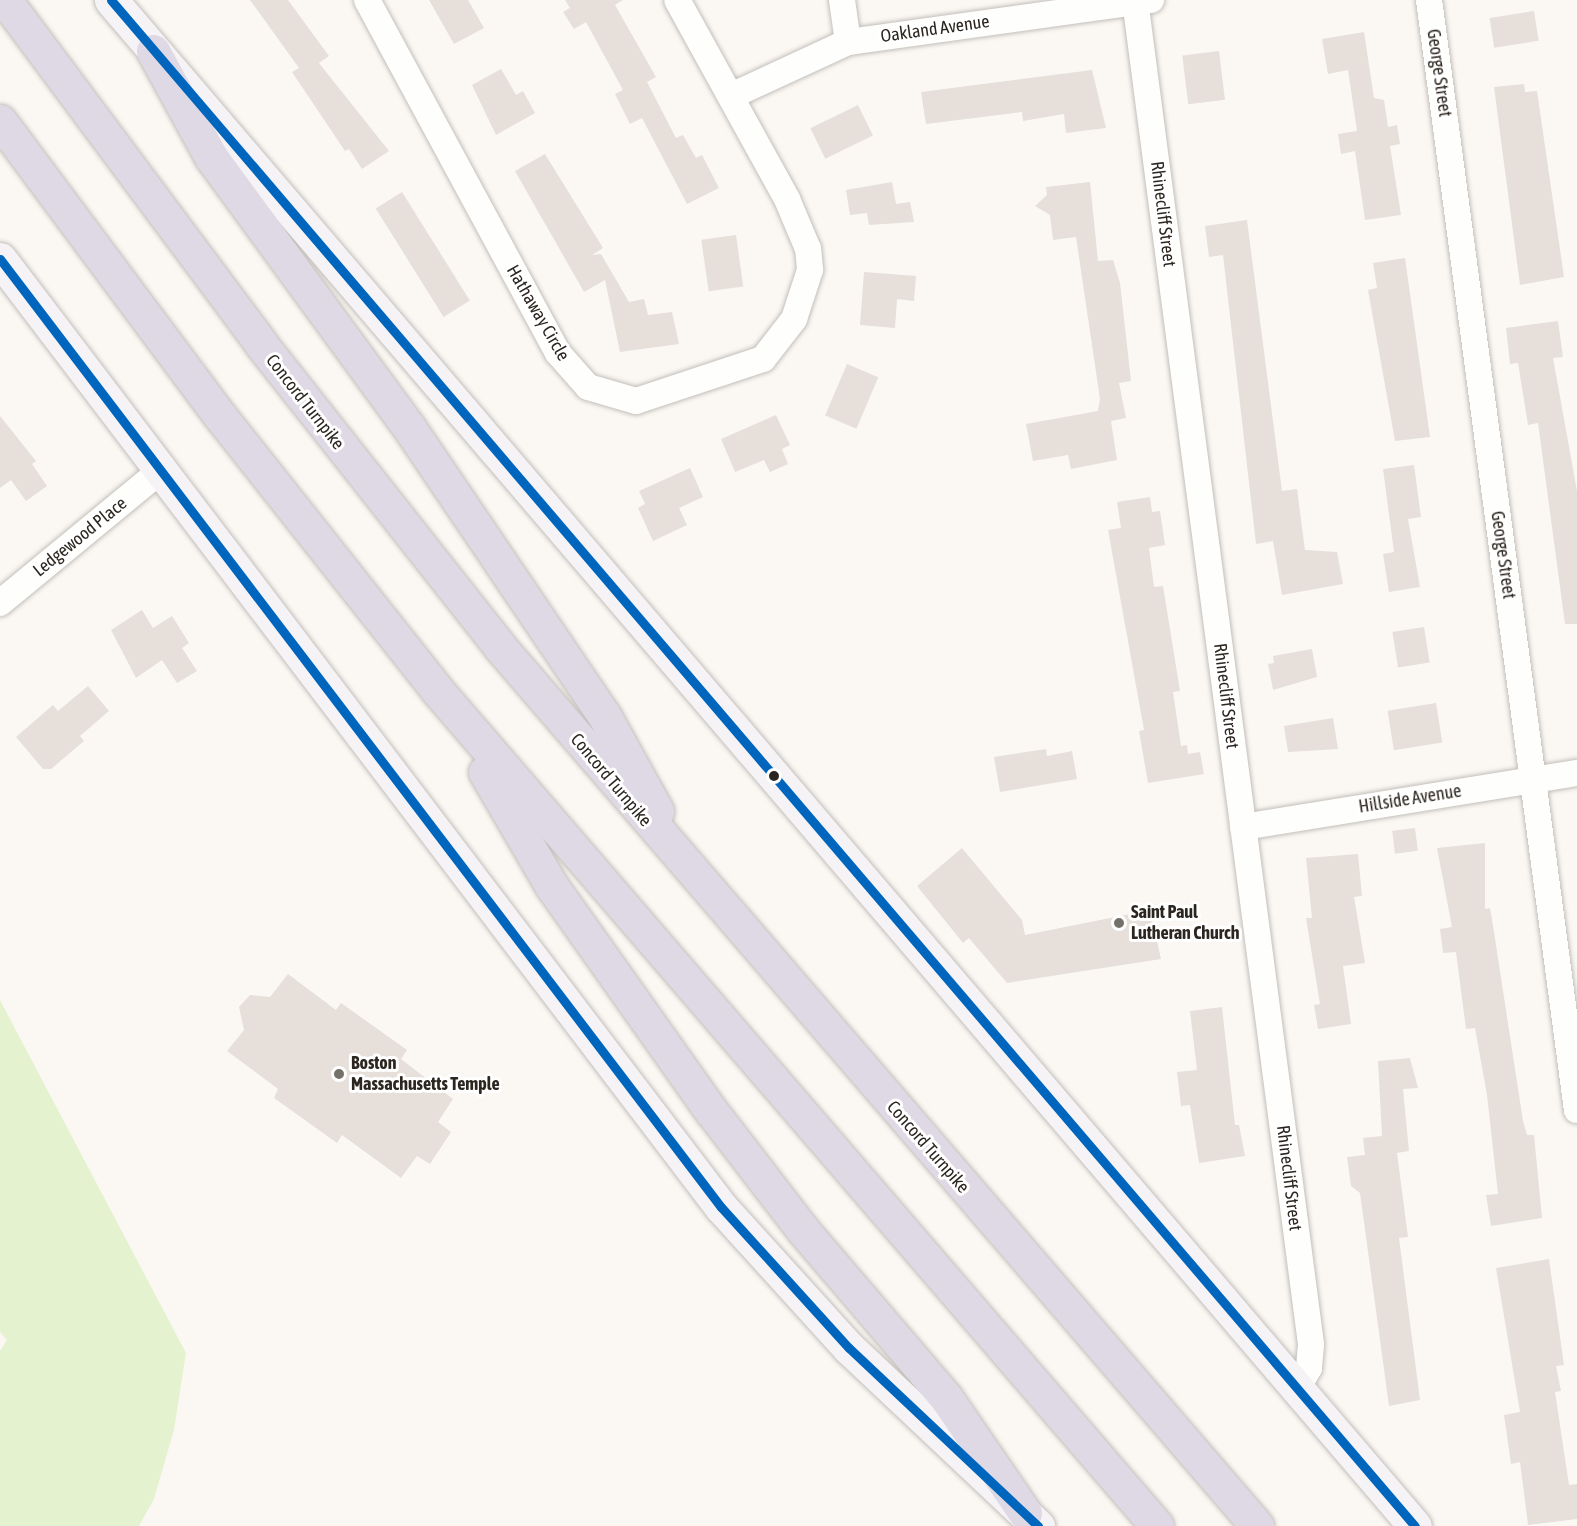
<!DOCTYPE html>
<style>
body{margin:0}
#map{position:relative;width:1577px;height:1526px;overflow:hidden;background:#fbf8f4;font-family:"Asap Condensed",sans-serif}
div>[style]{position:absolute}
.green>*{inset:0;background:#e5f2cf}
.building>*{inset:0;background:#e6dfda;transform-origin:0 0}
.roads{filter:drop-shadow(0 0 2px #c3bfba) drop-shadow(0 0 2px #c3bfba)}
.street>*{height:26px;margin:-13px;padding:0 13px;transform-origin:13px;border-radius:13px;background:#fefefd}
.secondary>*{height:33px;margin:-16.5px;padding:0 16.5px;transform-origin:16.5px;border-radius:16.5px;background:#f5f3f6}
.highway>*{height:33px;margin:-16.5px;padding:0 16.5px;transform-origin:16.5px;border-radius:16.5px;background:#ded9e4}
.bus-1>*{height:9px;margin:-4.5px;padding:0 4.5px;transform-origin:4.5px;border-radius:4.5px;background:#0065bd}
.dots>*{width:16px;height:16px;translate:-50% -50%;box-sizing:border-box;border:3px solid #fff;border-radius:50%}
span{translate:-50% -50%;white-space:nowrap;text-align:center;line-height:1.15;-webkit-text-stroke:6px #fff;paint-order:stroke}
.street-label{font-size:18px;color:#2c2620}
.poi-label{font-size:18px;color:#2c2620;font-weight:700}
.left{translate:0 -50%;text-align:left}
</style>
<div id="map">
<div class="green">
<div style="clip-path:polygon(0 1000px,186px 1353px,174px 1430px,154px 1499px,139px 1526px,0 1526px,0 1351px,7px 1340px,0 1332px)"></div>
</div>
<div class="building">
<div style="clip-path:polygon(250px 0,288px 0,329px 56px,319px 63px,389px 151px,362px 169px,349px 149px,345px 151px,292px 72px,299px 68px)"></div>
<div style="clip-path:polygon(429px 0,468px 0,484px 28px,454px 44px)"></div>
<div style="clip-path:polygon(565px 0,623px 0,615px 5px,656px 77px,647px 82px,676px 138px,683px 135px,696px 158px,702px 155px,719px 188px,687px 204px,642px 118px,630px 124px,615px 94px,623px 90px,586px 22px,574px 29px,563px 12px,570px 8px)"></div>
<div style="left:1534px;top:11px;width:30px;height:45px;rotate:81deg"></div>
<div style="clip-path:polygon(1364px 32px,1374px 98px,1384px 100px,1388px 127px,1397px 125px,1400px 144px,1390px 146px,1401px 215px,1365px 220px,1355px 151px,1341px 154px,1338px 134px,1357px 131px,1348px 70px,1328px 74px,1322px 39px)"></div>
<div style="left:1219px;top:51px;width:49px;height:37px;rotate:83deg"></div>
<div style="clip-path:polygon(501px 69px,516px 95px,523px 91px,535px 113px,496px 135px,472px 85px)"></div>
<div style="clip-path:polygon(1092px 70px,1106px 128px,1066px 133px,1064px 114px,1023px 121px,1022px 112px,926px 124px,921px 92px)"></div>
<div style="clip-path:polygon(1524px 84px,1525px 92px,1537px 91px,1564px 277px,1520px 285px,1494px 87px)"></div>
<div style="left:858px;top:105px;width:34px;height:53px;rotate:64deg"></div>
<div style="clip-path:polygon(545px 154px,603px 248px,592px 255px,601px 254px,629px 302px,644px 299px,648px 315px,672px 312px,679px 344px,620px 352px,605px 280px,584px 292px,515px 171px)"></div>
<div style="clip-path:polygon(892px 182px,896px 204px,910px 202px,914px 222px,869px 225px,867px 213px,850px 215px,846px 190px)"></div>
<div style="clip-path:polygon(1090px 182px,1098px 261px,1113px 260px,1120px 283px,1131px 381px,1119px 383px,1126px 418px,1111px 421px,1117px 460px,1071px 469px,1068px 455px,1033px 461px,1026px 424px,1098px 411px,1100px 399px,1076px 237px,1053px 240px,1050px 215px,1035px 206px,1047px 195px,1046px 187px)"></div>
<div style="left:402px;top:192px;width:128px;height:31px;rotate:58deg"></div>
<div style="clip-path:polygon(1247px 220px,1282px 491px,1297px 489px,1305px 550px,1337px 552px,1343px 584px,1282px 595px,1273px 541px,1256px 544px,1223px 255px,1209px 257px,1205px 226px)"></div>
<div style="left:736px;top:235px;width:52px;height:35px;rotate:82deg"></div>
<div style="clip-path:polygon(1405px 258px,1430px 437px,1395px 441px,1368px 290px,1377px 288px,1373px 263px)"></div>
<div style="clip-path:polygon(864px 272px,916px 276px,914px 301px,897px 299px,895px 328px,860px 325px)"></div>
<div style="clip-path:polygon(1558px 321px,1563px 357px,1553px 358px,1577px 491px,1577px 624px,1565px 624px,1538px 423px,1528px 425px,1518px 363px,1510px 364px,1506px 328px)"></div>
<div style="left:847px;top:364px;width:34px;height:56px;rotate:23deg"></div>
<div style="clip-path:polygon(776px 415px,790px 445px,782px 449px,788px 464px,770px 472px,764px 460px,735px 472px,721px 439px)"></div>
<div style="clip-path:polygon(0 416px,36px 461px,32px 464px,47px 486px,26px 501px,11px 480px,0 488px)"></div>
<div style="clip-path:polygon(1414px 465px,1421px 517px,1408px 519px,1420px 587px,1389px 592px,1383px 554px,1394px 552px,1383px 469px)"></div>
<div style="clip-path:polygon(690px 468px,703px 497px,679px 508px,687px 525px,653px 541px,638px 508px,645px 504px,639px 491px)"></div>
<div style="clip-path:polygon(1150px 497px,1152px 512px,1160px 511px,1165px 545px,1149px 548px,1154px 587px,1163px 586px,1180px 691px,1173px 692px,1181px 746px,1187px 745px,1188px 754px,1200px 752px,1204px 774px,1148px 783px,1139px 731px,1144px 730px,1108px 530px,1121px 528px,1117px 502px)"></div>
<div style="clip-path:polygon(142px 610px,153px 628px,172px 616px,189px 643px,182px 648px,197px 671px,177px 683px,162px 660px,136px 678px,111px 630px)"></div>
<div style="left:1424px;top:627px;width:36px;height:32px;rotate:81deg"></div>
<div style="clip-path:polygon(1312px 649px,1317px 677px,1273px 690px,1268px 664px,1274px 663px,1273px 656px)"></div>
<div style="clip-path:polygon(88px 686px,109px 711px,80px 736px,84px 741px,51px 769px,43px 769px,16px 737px,53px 705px,58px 711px)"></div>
<div style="left:1436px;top:703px;width:40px;height:49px;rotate:81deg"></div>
<div style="clip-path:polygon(1333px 718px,1338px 749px,1288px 752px,1284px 726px)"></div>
<div style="clip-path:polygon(1046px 749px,1047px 756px,1072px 751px,1077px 779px,1000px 792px,994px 757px)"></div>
<div style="left:1415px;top:828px;width:23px;height:23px;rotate:83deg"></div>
<div style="clip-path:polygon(1485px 843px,1485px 909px,1490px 908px,1492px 919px,1523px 1121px,1527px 1135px,1534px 1135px,1542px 1218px,1491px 1226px,1486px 1195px,1498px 1194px,1487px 1095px,1475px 1028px,1466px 1029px,1456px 952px,1443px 953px,1440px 929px,1452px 927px,1437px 848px)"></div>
<div style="clip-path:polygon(962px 848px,1022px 920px,1025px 935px,1150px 910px,1161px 959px,1007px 983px,969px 938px,963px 943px,917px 886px)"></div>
<div style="clip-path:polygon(1358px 854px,1362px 896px,1354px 897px,1365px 963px,1343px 966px,1351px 1024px,1318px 1029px,1314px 1005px,1320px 1004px,1306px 918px,1312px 918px,1306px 858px)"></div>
<div style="clip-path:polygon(288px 974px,336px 1010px,341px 1003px,407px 1050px,401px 1059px,453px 1099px,438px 1122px,451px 1132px,430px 1164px,417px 1156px,401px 1178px,342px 1135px,337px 1143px,274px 1098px,278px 1089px,227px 1051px,244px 1030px,239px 1007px,250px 995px,270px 997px)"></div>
<div style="clip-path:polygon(1222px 1007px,1235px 1125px,1239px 1125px,1245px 1156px,1199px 1163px,1190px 1105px,1181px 1106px,1177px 1072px,1197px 1070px,1190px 1011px)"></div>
<div style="clip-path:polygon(1410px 1058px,1418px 1088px,1403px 1089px,1409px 1151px,1397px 1153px,1408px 1237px,1399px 1238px,1420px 1400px,1389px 1406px,1360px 1193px,1351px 1186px,1347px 1157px,1365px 1155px,1363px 1138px,1382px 1136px,1378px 1061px)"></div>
<div style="clip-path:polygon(1549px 1259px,1564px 1365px,1556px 1366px,1561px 1391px,1555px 1392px,1569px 1485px,1577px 1484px,1577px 1519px,1528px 1525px,1520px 1462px,1511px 1464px,1504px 1415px,1520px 1412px,1496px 1268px)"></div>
</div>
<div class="roads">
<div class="street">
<div style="left:367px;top:0;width:401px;rotate:61.6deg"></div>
<div style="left:558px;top:353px;width:45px;rotate:48.6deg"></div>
<div style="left:588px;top:387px;width:50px;rotate:16.3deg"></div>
<div style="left:636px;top:401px;width:134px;rotate:-18.3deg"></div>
<div style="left:763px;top:359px;width:51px;rotate:-52.2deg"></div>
<div style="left:794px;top:319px;width:52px;rotate:-71.9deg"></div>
<div style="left:810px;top:270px;width:21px;rotate:-95deg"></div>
<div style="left:808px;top:249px;width:54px;rotate:-112.8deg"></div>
<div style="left:787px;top:199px;width:227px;rotate:-118.9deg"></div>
<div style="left:842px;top:0;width:42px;rotate:81.9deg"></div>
<div style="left:1135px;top:0;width:1356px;rotate:82.54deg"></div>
<div style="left:1311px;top:1345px;width:23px;rotate:95deg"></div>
<div style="left:1309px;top:1368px;width:24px;rotate:120deg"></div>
<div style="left:1429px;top:0;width:1120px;rotate:82.41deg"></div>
<div style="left:731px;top:96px;width:129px;rotate:-24.8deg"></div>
<div style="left:848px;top:42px;width:306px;rotate:-7.9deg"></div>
<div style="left:0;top:603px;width:207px;rotate:-39.5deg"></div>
<div style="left:1243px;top:827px;width:338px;rotate:-9.2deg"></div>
</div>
<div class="secondary">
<div style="left:111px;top:0;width:2007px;rotate:49.49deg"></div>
<div style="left:0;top:259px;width:1191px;rotate:52.75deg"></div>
<div style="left:721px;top:1207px;width:190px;rotate:47.8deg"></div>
<div style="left:849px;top:1348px;width:260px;rotate:43.3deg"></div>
</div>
<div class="highway">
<div style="left:5px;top:0;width:429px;rotate:53.3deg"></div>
<div style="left:261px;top:344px;width:386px;rotate:51.7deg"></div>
<div style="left:500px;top:647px;width:1160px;rotate:49.26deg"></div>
<div style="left:153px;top:51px;width:121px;rotate:61.3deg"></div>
<div style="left:211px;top:157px;width:333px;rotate:53.8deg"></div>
<div style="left:408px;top:426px;width:349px;rotate:55.9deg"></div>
<div style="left:604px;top:715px;width:110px;rotate:61.1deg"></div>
<div style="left:0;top:121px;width:368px;rotate:53.3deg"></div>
<div style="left:220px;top:416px;width:350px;rotate:51.6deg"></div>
<div style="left:437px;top:690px;width:1103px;rotate:49.26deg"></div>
<div style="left:485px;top:772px;width:131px;rotate:59.7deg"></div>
<div style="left:551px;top:885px;width:278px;rotate:54.7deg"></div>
<div style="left:712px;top:1112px;width:148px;rotate:52.4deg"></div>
<div style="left:802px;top:1229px;width:223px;rotate:49.5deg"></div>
<div style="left:947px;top:1399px;width:138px;rotate:55.6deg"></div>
</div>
</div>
<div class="bus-1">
<div style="left:111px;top:0;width:2007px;rotate:49.49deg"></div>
<div style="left:0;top:259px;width:1191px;rotate:52.75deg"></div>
<div style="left:721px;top:1207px;width:190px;rotate:47.8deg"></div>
<div style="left:849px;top:1348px;width:260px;rotate:43.3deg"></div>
</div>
<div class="dots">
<div style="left:774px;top:776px;background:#2c2620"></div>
<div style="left:1119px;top:923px;background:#74706a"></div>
<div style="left:339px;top:1074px;background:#74706a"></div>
</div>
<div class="street-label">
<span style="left:935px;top:29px;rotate:-8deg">Oakland Avenue</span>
<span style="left:1439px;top:73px;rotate:82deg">George Street</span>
<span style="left:1163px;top:214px;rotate:83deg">Rhinecliff Street</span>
<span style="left:538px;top:313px;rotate:60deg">Hathaway Circle</span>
<span style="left:305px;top:402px;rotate:52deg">Concord Turnpike</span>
<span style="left:80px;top:537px;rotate:-39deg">Ledgewood Place</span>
<span style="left:1503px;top:555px;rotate:82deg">George Street</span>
<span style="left:1226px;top:696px;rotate:83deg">Rhinecliff Street</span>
<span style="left:611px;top:780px;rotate:50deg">Concord Turnpike</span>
<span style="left:1410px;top:799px;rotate:-9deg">Hillside Avenue</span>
<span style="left:928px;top:1147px;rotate:49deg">Concord Turnpike</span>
<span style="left:1289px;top:1178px;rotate:83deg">Rhinecliff Street</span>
</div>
<div class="poi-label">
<span class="left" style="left:1131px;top:923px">Saint Paul<br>Lutheran Church</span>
<span class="left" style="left:351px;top:1074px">Boston<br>Massachusetts Temple</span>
</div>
</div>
